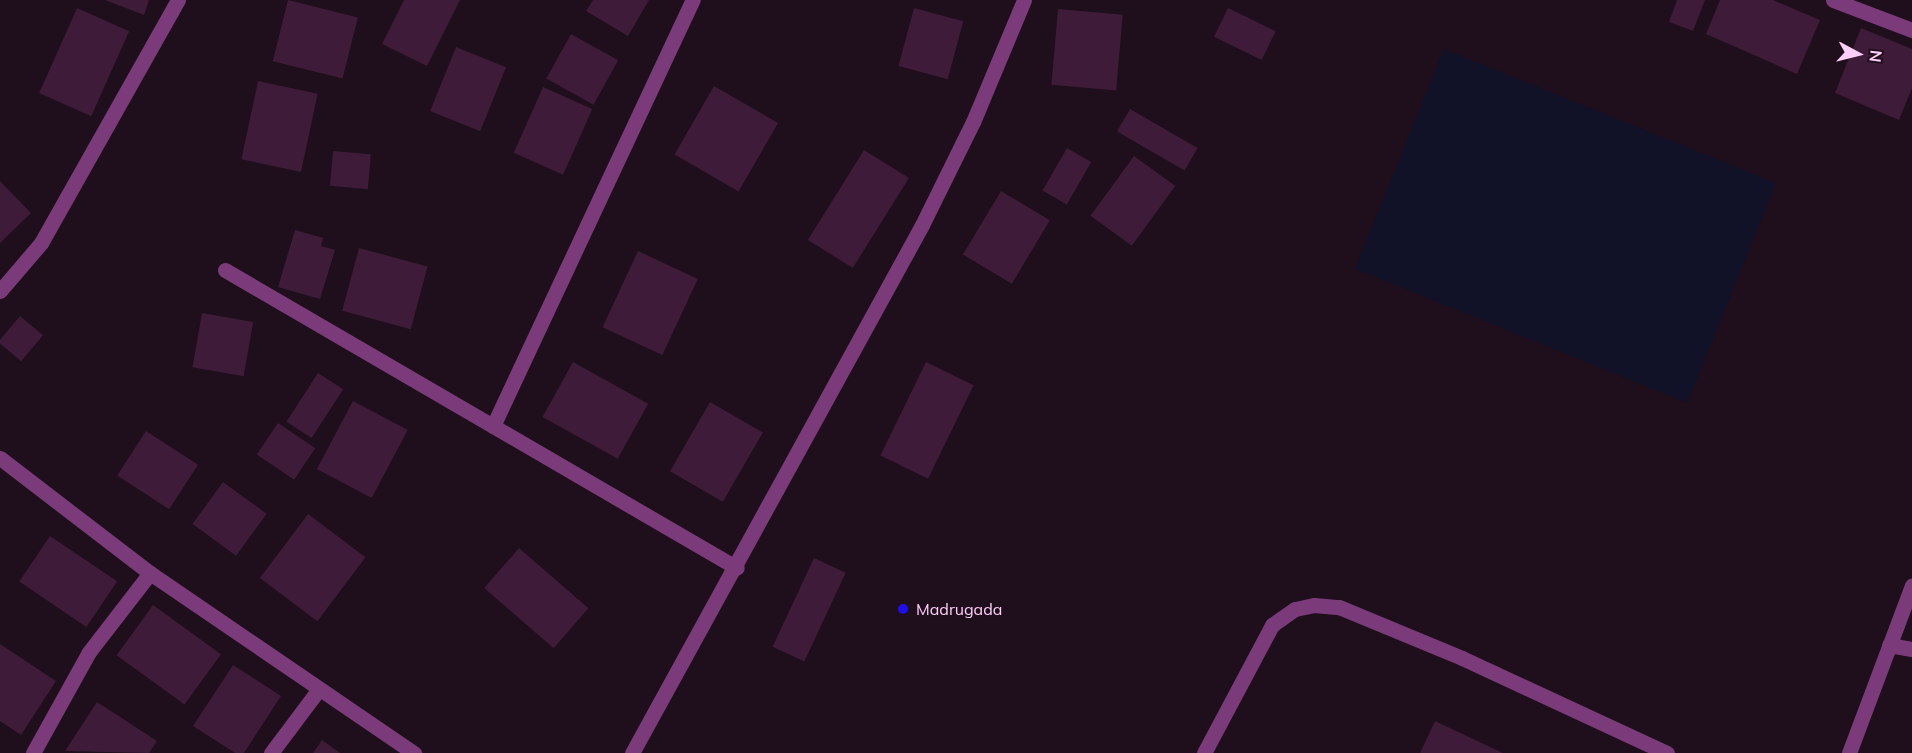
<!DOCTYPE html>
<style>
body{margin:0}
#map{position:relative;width:1912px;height:753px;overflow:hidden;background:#1f0e1c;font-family:Mulish,sans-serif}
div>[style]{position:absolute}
.green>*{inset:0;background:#111228;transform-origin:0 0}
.building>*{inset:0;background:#3e1b38;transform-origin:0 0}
.minor>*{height:15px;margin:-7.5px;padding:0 7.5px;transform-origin:7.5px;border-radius:7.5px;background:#7b3b7a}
.dots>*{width:16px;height:16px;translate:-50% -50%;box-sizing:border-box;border:3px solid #1f0e1c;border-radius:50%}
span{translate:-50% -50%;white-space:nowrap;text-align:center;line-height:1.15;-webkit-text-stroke:4.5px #1f0e1c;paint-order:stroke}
.poi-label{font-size:16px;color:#fccef8}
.left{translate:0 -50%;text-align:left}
.north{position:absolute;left:1828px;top:24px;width:60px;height:60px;-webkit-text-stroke:4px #1f0e1c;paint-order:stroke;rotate:97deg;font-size:16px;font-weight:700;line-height:24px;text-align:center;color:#fccef8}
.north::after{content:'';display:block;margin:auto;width:21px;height:27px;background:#fccef8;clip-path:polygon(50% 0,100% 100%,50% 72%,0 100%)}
</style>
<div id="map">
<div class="green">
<div style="left:1444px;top:49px;width:358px;height:237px;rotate:22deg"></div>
</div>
<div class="building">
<div style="clip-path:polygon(105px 0,149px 0,144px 15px)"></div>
<div style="left:288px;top:0;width:72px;height:63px;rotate:14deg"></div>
<div style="clip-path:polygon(404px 0,460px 0,427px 66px,382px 44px)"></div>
<div style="clip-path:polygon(593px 0,649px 0,628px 36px,586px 11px)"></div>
<div style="clip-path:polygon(1677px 0,1705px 0,1693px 31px,1669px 22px)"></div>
<div style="clip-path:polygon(1720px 0,1773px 0,1820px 20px,1797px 74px,1706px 34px)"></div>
<div style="left:77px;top:8px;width:57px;height:93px;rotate:24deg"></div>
<div style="left:914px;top:8px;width:51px;height:60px;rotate:15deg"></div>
<div style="left:1228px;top:8px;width:53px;height:32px;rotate:26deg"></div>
<div style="left:1058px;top:9px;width:65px;height:76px;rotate:5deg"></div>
<div style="clip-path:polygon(1861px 28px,1912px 49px,1912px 88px,1899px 120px,1835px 93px)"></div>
<div style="left:571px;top:34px;width:54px;height:51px;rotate:29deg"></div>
<div style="left:456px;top:47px;width:54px;height:69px;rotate:22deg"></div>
<div style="left:258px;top:81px;width:61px;height:80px;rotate:12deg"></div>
<div style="left:714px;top:86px;width:74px;height:79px;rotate:30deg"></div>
<div style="left:543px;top:87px;width:54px;height:72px;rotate:24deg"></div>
<div style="left:1130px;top:109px;width:78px;height:26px;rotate:30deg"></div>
<div style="left:1067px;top:148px;width:28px;height:49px;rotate:30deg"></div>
<div style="left:864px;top:150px;width:53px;height:106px;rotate:32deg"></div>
<div style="left:333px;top:151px;width:38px;height:35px;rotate:5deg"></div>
<div style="left:1134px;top:156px;width:51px;height:74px;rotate:36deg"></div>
<div style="clip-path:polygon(0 181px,31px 213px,0 243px)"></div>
<div style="left:1001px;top:191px;width:57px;height:74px;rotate:31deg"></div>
<div style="clip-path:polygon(295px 230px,323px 238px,321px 246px,335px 250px,320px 299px,278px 287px)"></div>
<div style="left:359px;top:248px;width:71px;height:65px;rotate:15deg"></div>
<div style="left:638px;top:251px;width:66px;height:84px;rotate:25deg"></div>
<div style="left:202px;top:313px;width:52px;height:55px;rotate:10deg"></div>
<div style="left:20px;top:316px;width:30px;height:34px;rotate:40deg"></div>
<div style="left:573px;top:362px;width:86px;height:63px;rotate:29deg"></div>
<div style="left:926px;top:362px;width:53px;height:104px;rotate:26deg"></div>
<div style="left:318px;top:373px;width:30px;height:58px;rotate:33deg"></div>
<div style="left:353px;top:401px;width:62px;height:77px;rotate:28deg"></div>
<div style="left:710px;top:402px;width:61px;height:80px;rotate:30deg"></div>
<div style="left:278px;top:423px;width:45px;height:38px;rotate:34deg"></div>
<div style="left:146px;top:431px;width:62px;height:53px;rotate:33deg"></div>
<div style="left:223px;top:482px;width:54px;height:52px;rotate:36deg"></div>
<div style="left:308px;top:514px;width:72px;height:80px;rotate:37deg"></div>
<div style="left:50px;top:536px;width:81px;height:55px;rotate:34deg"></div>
<div style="left:519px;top:548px;width:92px;height:53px;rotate:41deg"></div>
<div style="left:814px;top:558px;width:35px;height:98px;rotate:25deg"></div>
<div style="left:153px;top:605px;width:84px;height:62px;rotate:36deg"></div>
<div style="clip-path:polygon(0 644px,56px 681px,21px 735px,0 721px)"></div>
<div style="clip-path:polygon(233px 665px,281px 696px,244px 753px,235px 753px,193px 726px)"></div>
<div style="clip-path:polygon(97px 702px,157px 741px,149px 753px,65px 751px)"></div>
<div style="clip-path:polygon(1435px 721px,1503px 753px,1420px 753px)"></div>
<div style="clip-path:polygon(322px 740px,340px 753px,313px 753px)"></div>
</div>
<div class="minor">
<div style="left:1833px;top:0;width:85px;rotate:20.8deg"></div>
<div style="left:225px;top:270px;width:592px;rotate:30.2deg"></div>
<div style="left:0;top:291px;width:63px;rotate:-49.5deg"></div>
<div style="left:41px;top:243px;width:279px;rotate:-60.6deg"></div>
<div style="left:493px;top:426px;width:471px;rotate:-64.9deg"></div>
<div style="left:0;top:458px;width:189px;rotate:37.5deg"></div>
<div style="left:150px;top:573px;width:320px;rotate:34.3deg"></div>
<div style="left:1889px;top:645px;width:23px;rotate:10deg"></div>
<div style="left:33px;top:753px;width:115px;rotate:-61deg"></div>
<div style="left:89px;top:652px;width:100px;rotate:-52.3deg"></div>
<div style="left:271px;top:753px;width:80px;rotate:-53.1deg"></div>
<div style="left:632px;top:753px;width:602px;rotate:-61.22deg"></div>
<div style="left:922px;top:225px;width:115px;rotate:-63.7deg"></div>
<div style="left:973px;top:122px;width:132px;rotate:-67.3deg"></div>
<div style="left:1204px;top:753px;width:145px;rotate:-62deg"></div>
<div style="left:1272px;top:625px;width:28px;rotate:-35deg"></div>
<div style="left:1295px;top:609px;width:19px;rotate:-12deg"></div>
<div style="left:1314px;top:605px;width:25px;rotate:5deg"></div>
<div style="left:1339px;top:607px;width:133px;rotate:22.5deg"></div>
<div style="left:1462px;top:658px;width:226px;rotate:24.9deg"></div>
<div style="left:1849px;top:753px;width:179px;rotate:-69.4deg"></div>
</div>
<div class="dots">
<div style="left:903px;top:609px;background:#1f0ee9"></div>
</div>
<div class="poi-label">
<span class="left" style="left:916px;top:609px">Madrugada</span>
</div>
<div class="north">N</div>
</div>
